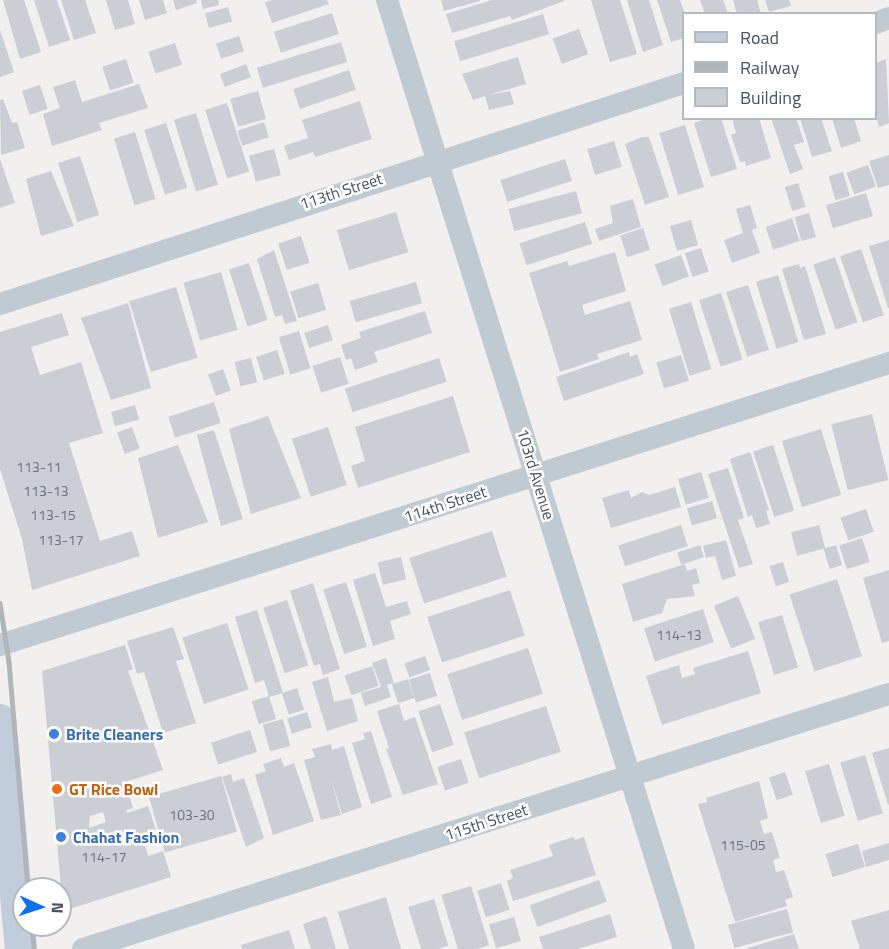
<!DOCTYPE html>
<style>
body{margin:0}
#map{position:relative;width:889px;height:949px;overflow:hidden;background:#f2efef;font-family:"Titillium Web",sans-serif}
div>[style]{position:absolute}
.building>*{inset:0;background:#cbced5;transform-origin:0 0}
.street>*{height:22px;margin:-11px;padding:0 11px;transform-origin:11px;border-radius:11px;background:#bfcad3}
.secondary>*{height:32px;margin:-16px;padding:0 16px;transform-origin:16px;border-radius:16px;background:#c1cdda}
.rail>*{height:4.5px;margin:-2.25px;padding:0 2.25px;transform-origin:2.25px;border-radius:2.25px;background:#b1b5ba}
.dots>*{width:16px;height:16px;translate:-50% -50%;box-sizing:border-box;border:3px solid #fff;border-radius:50%}
span{translate:-50% -50%;white-space:nowrap;text-align:center;line-height:1.15;-webkit-text-stroke:5px #fff;paint-order:stroke}
.number-label{font-size:14px;color:#67727c}
.number-label span{-webkit-text-stroke-width:0}
.street-label{font-size:16px;color:#46535f}
.shop-label{font-size:16px;color:#366cbe;font-weight:700}
.left{translate:0 -50%;text-align:left}
.food-label{font-size:16px;color:#c56008;font-weight:700}
.legend{position:absolute;left:682px;top:12px;width:195px;height:108px;box-sizing:border-box;background:#fff;border:2px solid #b5babf;margin:0;padding:8px 10px;list-style:none;font-size:18px;color:#46535f}
.legend li{display:flex;align-items:center;gap:12px;height:30px}
.legend b{width:30px;border:2px solid #b5babf}
.north{position:absolute;left:12px;top:877px;width:60px;height:60px;box-sizing:border-box;background:#fff;border:2px solid #b5babf;border-radius:50%;rotate:93deg;font-size:16px;font-weight:700;line-height:24px;text-align:center;color:#46535f}
.north::after{content:'';display:block;margin:auto;width:21px;height:27px;background:#0a71f1;clip-path:polygon(50% 0,100% 100%,50% 72%,0 100%)}
</style>
<div id="map">
<div class="building">
<div style="clip-path:polygon(3px 0,24px 0,41px 52px,20px 59px)"></div>
<div style="clip-path:polygon(34px 0,57px 0,70px 40px,49px 47px)"></div>
<div style="clip-path:polygon(61px 0,85px 0,96px 33px,74px 40px)"></div>
<div style="clip-path:polygon(106px 0,128px 0,135px 24px,115px 30px)"></div>
<div style="clip-path:polygon(139px 0,163px 0,167px 13px,145px 20px)"></div>
<div style="clip-path:polygon(173px 0,196px 0,197px 3px,176px 10px)"></div>
<div style="clip-path:polygon(201px 0,218px 0,219px 5px,203px 9px)"></div>
<div style="clip-path:polygon(272px 0,327px 0,329px 4px,272px 23px,265px 2px)"></div>
<div style="clip-path:polygon(441px 0,480px 0,480px 1px,444px 11px)"></div>
<div style="clip-path:polygon(492px 0,564px 0,564px 1px,512px 20px,510px 16px,452px 33px,446px 14px)"></div>
<div style="clip-path:polygon(591px 0,620px 0,637px 54px,610px 62px)"></div>
<div style="clip-path:polygon(627px 0,649px 0,663px 45px,643px 52px)"></div>
<div style="clip-path:polygon(657px 0,680px 0,685px 14px,684px 38px,671px 42px)"></div>
<div style="clip-path:polygon(700px 0,723px 0,728px 14px,705px 14px)"></div>
<div style="clip-path:polygon(733px 0,757px 0,761px 14px,737px 14px)"></div>
<div style="clip-path:polygon(765px 0,789px 0,791px 6px,769px 12px)"></div>
<div style="left:228px;top:7px;width:15px;height:24px;rotate:74deg"></div>
<div style="left:332px;top:13px;width:22px;height:61px;rotate:72deg"></div>
<div style="left:543px;top:14px;width:21px;height:93px;rotate:73deg"></div>
<div style="left:579px;top:29px;width:27px;height:28px;rotate:70deg"></div>
<div style="clip-path:polygon(0 30px,14px 72px,0 77px)"></div>
<div style="left:239px;top:36px;width:16px;height:24px;rotate:72deg"></div>
<div style="left:341px;top:42px;width:21px;height:88px;rotate:73deg"></div>
<div style="left:175px;top:43px;width:23px;height:28px;rotate:72deg"></div>
<div style="clip-path:polygon(518px 57px,526px 84px,488px 95px,510px 91px,514px 104px,489px 110px,485px 96px,473px 100px,462px 74px)"></div>
<div style="left:126px;top:59px;width:25px;height:25px;rotate:72deg"></div>
<div style="clip-path:polygon(886px 59px,889px 123px,879px 127px,876px 116px,876px 63px)"></div>
<div style="left:246px;top:64px;width:14px;height:28px;rotate:69deg"></div>
<div style="left:349px;top:70px;width:21px;height:59px;rotate:71deg"></div>
<div style="clip-path:polygon(75px 80px,82px 102px,139px 84px,148px 108px,99px 123px,102px 130px,52px 146px,43px 114px,60px 108px,53px 87px)"></div>
<div style="left:40px;top:85px;width:25px;height:19px;rotate:72deg"></div>
<div style="left:258px;top:91px;width:29px;height:29px;rotate:74deg"></div>
<div style="clip-path:polygon(3px 99px,12px 123px,17px 122px,25px 148px,1px 155px,0 100px)"></div>
<div style="clip-path:polygon(360px 101px,372px 139px,315px 157px,313px 152px,289px 160px,284px 146px,308px 138px,302px 120px)"></div>
<div style="left:227px;top:103px;width:72px;height:23px;rotate:72deg"></div>
<div style="left:196px;top:113px;width:75px;height:23px;rotate:73deg"></div>
<div style="clip-path:polygon(708px 118px,721px 118px,737px 169px,711px 177px,694px 123px)"></div>
<div style="clip-path:polygon(732px 118px,759px 118px,771px 158px,746px 166px,745px 161px,740px 162px,731px 135px,736px 133px)"></div>
<div style="clip-path:polygon(771px 118px,796px 118px,804px 142px,794px 145px,803px 169px,790px 174px)"></div>
<div style="clip-path:polygon(800px 118px,821px 118px,832px 151px,812px 157px)"></div>
<div style="clip-path:polygon(832px 118px,854px 118px,861px 141px,841px 148px)"></div>
<div style="left:264px;top:122px;width:16px;height:28px;rotate:72deg"></div>
<div style="left:166px;top:123px;width:68px;height:23px;rotate:72deg"></div>
<div style="left:685px;top:125px;width:65px;height:27px;rotate:73deg"></div>
<div style="left:135px;top:132px;width:70px;height:22px;rotate:73deg"></div>
<div style="clip-path:polygon(642px 137px,649px 137px,669px 197px,645px 205px,625px 144px)"></div>
<div style="left:614px;top:141px;width:27px;height:28px;rotate:73deg"></div>
<div style="left:274px;top:149px;width:27px;height:26px;rotate:75deg"></div>
<div style="clip-path:polygon(889px 155px,889px 185px,878px 188px,869px 161px)"></div>
<div style="left:80px;top:156px;width:62px;height:23px;rotate:72deg"></div>
<div style="clip-path:polygon(0 159px,15px 203px,0 208px)"></div>
<div style="left:565px;top:159px;width:23px;height:68px;rotate:72deg"></div>
<div style="left:868px;top:165px;width:23px;height:23px;rotate:70deg"></div>
<div style="clip-path:polygon(51px 171px,74px 226px,41px 236px,26px 179px)"></div>
<div style="left:843px;top:172px;width:25px;height:15px;rotate:74deg"></div>
<div style="left:798px;top:183px;width:25px;height:14px;rotate:72deg"></div>
<div style="left:576px;top:191px;width:23px;height:70px;rotate:75deg"></div>
<div style="left:866px;top:193px;width:24px;height:42px;rotate:73deg"></div>
<div style="clip-path:polygon(633px 199px,641px 227px,599px 241px,595px 229px,613px 223px,610px 206px)"></div>
<div style="clip-path:polygon(750px 205px,757px 228px,752px 230px,760px 253px,732px 263px,724px 240px,743px 233px,736px 209px)"></div>
<div style="left:396px;top:212px;width:42px;height:62px;rotate:73deg"></div>
<div style="left:809px;top:213px;width:25px;height:15px;rotate:74deg"></div>
<div style="left:792px;top:218px;width:24px;height:28px;rotate:71deg"></div>
<div style="left:691px;top:220px;width:26px;height:22px;rotate:74deg"></div>
<div style="left:585px;top:222px;width:23px;height:69px;rotate:72deg"></div>
<div style="left:643px;top:228px;width:23px;height:24px;rotate:72deg"></div>
<div style="left:301px;top:236px;width:28px;height:24px;rotate:72deg"></div>
<div style="clip-path:polygon(889px 240px,889px 308px,888px 308px,869px 246px)"></div>
<div style="left:701px;top:248px;width:25px;height:17px;rotate:72deg"></div>
<div style="left:861px;top:249px;width:70px;height:22px;rotate:71deg"></div>
<div style="clip-path:polygon(274px 250px,297px 321px,285px 324px,282px 315px,275px 317px,257px 259px)"></div>
<div style="clip-path:polygon(615px 252px,626px 291px,582px 305px,585px 315px,630px 301px,642px 340px,597px 354px,599px 359px,560px 372px,529px 273px,567px 261px,569px 266px)"></div>
<div style="left:681px;top:255px;width:23px;height:28px;rotate:70deg"></div>
<div style="left:835px;top:257px;width:69px;height:23px;rotate:71deg"></div>
<div style="left:249px;top:263px;width:60px;height:21px;rotate:72deg"></div>
<div style="clip-path:polygon(799px 264px,800px 268px,805px 266px,826px 334px,804px 340px,782px 269px)"></div>
<div style="left:221px;top:272px;width:60px;height:39px;rotate:74deg"></div>
<div style="left:778px;top:275px;width:70px;height:23px;rotate:73deg"></div>
<div style="left:416px;top:282px;width:22px;height:69px;rotate:74deg"></div>
<div style="left:318px;top:283px;width:28px;height:29px;rotate:73deg"></div>
<div style="left:748px;top:285px;width:68px;height:23px;rotate:72deg"></div>
<div style="left:176px;top:287px;width:74px;height:49px;rotate:73deg"></div>
<div style="left:721px;top:293px;width:70px;height:23px;rotate:72deg"></div>
<div style="left:691px;top:302px;width:70px;height:23px;rotate:73deg"></div>
<div style="clip-path:polygon(128px 303px,151px 388px,111px 400px,81px 318px)"></div>
<div style="clip-path:polygon(425px 311px,432px 333px,374px 352px,378px 362px,355px 370px,351px 358px,346px 360px,341px 345px,361px 338px,359px 332px)"></div>
<div style="clip-path:polygon(62px 313px,69px 335px,31px 347px,40px 375px,81px 362px,103px 433px,69px 443px,100px 541px,132px 531px,140px 556px,32px 590px,22px 539px,0 469px,0 332px)"></div>
<div style="left:328px;top:325px;width:16px;height:25px;rotate:72deg"></div>
<div style="left:299px;top:331px;width:39px;height:21px;rotate:73deg"></div>
<div style="left:277px;top:350px;width:25px;height:22px;rotate:72deg"></div>
<div style="clip-path:polygon(629px 352px,630px 357px,637px 354px,644px 374px,564px 401px,556px 377px)"></div>
<div style="left:681px;top:355px;width:27px;height:26px;rotate:73deg"></div>
<div style="left:340px;top:357px;width:28px;height:29px;rotate:72deg"></div>
<div style="left:251px;top:358px;width:25px;height:17px;rotate:76deg"></div>
<div style="left:439px;top:358px;width:25px;height:99px;rotate:72deg"></div>
<div style="left:223px;top:369px;width:23px;height:16px;rotate:70deg"></div>
<div style="clip-path:polygon(453px 396px,470px 452px,358px 488px,351px 466px,365px 461px,355px 427px)"></div>
<div style="left:214px;top:402px;width:22px;height:48px;rotate:72deg"></div>
<div style="left:135px;top:405px;width:15px;height:25px;rotate:74deg"></div>
<div style="left:872px;top:414px;width:68px;height:42px;rotate:76deg"></div>
<div style="clip-path:polygon(268px 416px,301px 498px,251px 514px,229px 429px)"></div>
<div style="left:132px;top:427px;width:23px;height:16px;rotate:70deg"></div>
<div style="left:328px;top:427px;width:61px;height:38px;rotate:72deg"></div>
<div style="left:821px;top:429px;width:69px;height:41px;rotate:73deg"></div>
<div style="clip-path:polygon(214px 430px,243px 519px,221px 526px,197px 435px)"></div>
<div style="clip-path:polygon(178px 445px,208px 522px,158px 538px,138px 458px)"></div>
<div style="left:773px;top:445px;width:69px;height:21px;rotate:72deg"></div>
<div style="clip-path:polygon(750px 452px,769px 510px,766px 511px,770px 524px,756px 528px,752px 515px,748px 517px,730px 459px)"></div>
<div style="clip-path:polygon(728px 468px,744px 518px,738px 520px,753px 564px,739px 568px,708px 474px)"></div>
<div style="left:701px;top:472px;width:27px;height:24px;rotate:73deg"></div>
<div style="clip-path:polygon(675px 487px,681px 507px,611px 528px,602px 498px,629px 490px,631px 498px,642px 492px,649px 495px)"></div>
<div style="left:712px;top:501px;width:18px;height:26px;rotate:74deg"></div>
<div style="left:866px;top:509px;width:24px;height:27px;rotate:71deg"></div>
<div style="left:681px;top:525px;width:22px;height:66px;rotate:72deg"></div>
<div style="left:819px;top:525px;width:24px;height:29px;rotate:75deg"></div>
<div style="left:492px;top:531px;width:48px;height:87px;rotate:72deg"></div>
<div style="left:862px;top:538px;width:25px;height:24px;rotate:72deg"></div>
<div style="clip-path:polygon(726px 540px,736px 576px,722px 580px,715px 556px,706px 558px,703px 546px)"></div>
<div style="left:700px;top:545px;width:13px;height:24px;rotate:72deg"></div>
<div style="left:836px;top:545px;width:21px;height:13px;rotate:73deg"></div>
<div style="left:401px;top:557px;width:23px;height:24px;rotate:77deg"></div>
<div style="left:783px;top:562px;width:21px;height:14px;rotate:73deg"></div>
<div style="clip-path:polygon(685px 564px,687px 571px,696px 568px,700px 583px,692px 585px,695px 596px,667px 599px,662px 613px,633px 622px,622px 584px)"></div>
<div style="clip-path:polygon(889px 570px,889px 641px,882px 643px,863px 578px)"></div>
<div style="clip-path:polygon(375px 573px,386px 607px,407px 601px,411px 614px,390px 621px,395px 639px,373px 646px,353px 580px)"></div>
<div style="left:837px;top:579px;width:81px;height:50px;rotate:72deg"></div>
<div style="left:346px;top:582px;width:68px;height:24px;rotate:72deg"></div>
<div style="clip-path:polygon(313px 583px,340px 669px,323px 675px,320px 664px,314px 666px,290px 591px)"></div>
<div style="left:510px;top:590px;width:48px;height:87px;rotate:72deg"></div>
<div style="left:738px;top:596px;width:46px;height:26px;rotate:68deg"></div>
<div style="left:287px;top:600px;width:69px;height:25px;rotate:72deg"></div>
<div style="left:703px;top:609px;width:35px;height:62px;rotate:72deg"></div>
<div style="clip-path:polygon(257px 610px,283px 693px,269px 697px,264px 680px,255px 683px,235px 617px)"></div>
<div style="left:782px;top:615px;width:55px;height:25px;rotate:73deg"></div>
<div style="left:227px;top:623px;width:70px;height:47px;rotate:72deg"></div>
<div style="clip-path:polygon(173px 627px,184px 659px,176px 661px,196px 723px,163px 733px,144px 672px,137px 674px,127px 641px)"></div>
<div style="clip-path:polygon(evenodd,125px 645px,133px 669px,128px 671px,163px 770px,125px 782px,133px 808px,126px 810px,127px 813px,148px 806px,156px 830px,142px 834px,148px 856px,163px 851px,171px 877px,63px 911px,42px 671px,125px 645px,103px 812px,106px 822px,89px 828px,90px 816px,103px 812px)"></div>
<div style="left:528px;top:648px;width:48px;height:85px;rotate:72deg"></div>
<div style="clip-path:polygon(748px 651px,761px 693px,662px 725px,646px 676px,679px 665px,682px 678px,695px 674px,693px 668px)"></div>
<div style="left:425px;top:656px;width:15px;height:22px;rotate:70deg"></div>
<div style="clip-path:polygon(386px 658px,394px 683px,387px 685px,391px 697px,365px 706px,361px 693px,381px 687px,372px 663px)"></div>
<div style="left:372px;top:666px;width:21px;height:29px;rotate:71deg"></div>
<div style="left:430px;top:673px;width:24px;height:22px;rotate:73deg"></div>
<div style="clip-path:polygon(328px 677px,334px 702px,352px 698px,358px 721px,327px 731px,312px 682px)"></div>
<div style="left:408px;top:679px;width:20px;height:17px;rotate:72deg"></div>
<div style="left:297px;top:688px;width:23px;height:16px;rotate:72deg"></div>
<div style="left:269px;top:696px;width:24px;height:18px;rotate:73deg"></div>
<div style="clip-path:polygon(399px 704px,404px 721px,415px 717px,438px 784px,403px 795px,386px 749px,389px 748px,377px 711px)"></div>
<div style="left:440px;top:704px;width:43px;height:23px;rotate:71deg"></div>
<div style="left:546px;top:706px;width:48px;height:86px;rotate:72deg"></div>
<div style="left:307px;top:712px;width:16px;height:21px;rotate:72deg"></div>
<div style="left:283px;top:719px;width:28px;height:21px;rotate:75deg"></div>
<div style="left:250px;top:730px;width:23px;height:41px;rotate:72deg"></div>
<div style="clip-path:polygon(371px 731px,392px 797px,371px 804px,352px 743px,365px 739px,363px 733px)"></div>
<div style="clip-path:polygon(331px 744px,332px 750px,344px 746px,362px 807px,342px 814px,330px 776px,341px 815px,321px 820px,304px 760px,315px 757px,312px 749px)"></div>
<div style="clip-path:polygon(889px 748px,889px 804px,888px 805px,872px 753px)"></div>
<div style="left:865px;top:755px;width:61px;height:26px;rotate:73deg"></div>
<div style="clip-path:polygon(281px 758px,284px 767px,294px 763px,314px 821px,273px 835px,255px 775px,266px 771px,263px 764px)"></div>
<div style="left:461px;top:759px;width:25px;height:25px;rotate:72deg"></div>
<div style="left:829px;top:764px;width:54px;height:25px;rotate:73deg"></div>
<div style="left:785px;top:772px;width:24px;height:17px;rotate:71deg"></div>
<div style="clip-path:polygon(231px 774px,233px 782px,244px 778px,264px 838px,246px 847px,222px 777px)"></div>
<div style="left:221px;top:776px;width:58px;height:75px;rotate:74deg"></div>
<div style="clip-path:polygon(759px 781px,768px 818px,760px 821px,764px 834px,772px 832px,780px 858px,773px 860px,776px 872px,784px 870px,793px 897px,785px 900px,787px 906px,735px 922px,698px 804px,707px 802px,706px 798px)"></div>
<div style="clip-path:polygon(573px 837px,575px 840px,584px 837px,596px 875px,513px 901px,507px 881px,513px 878px,510px 870px,553px 856px,549px 845px)"></div>
<div style="clip-path:polygon(889px 843px,889px 860px,866px 867px,862px 851px)"></div>
<div style="left:858px;top:844px;width:24px;height:34px;rotate:73deg"></div>
<div style="left:599px;top:880px;width:23px;height:74px;rotate:70deg"></div>
<div style="left:501px;top:883px;width:28px;height:25px;rotate:72deg"></div>
<div style="left:471px;top:886px;width:62px;height:31px;rotate:73deg"></div>
<div style="clip-path:polygon(386px 897px,401px 949px,349px 949px,338px 912px)"></div>
<div style="left:434px;top:899px;width:49px;height:27px;rotate:73deg"></div>
<div style="left:787px;top:909px;width:24px;height:61px;rotate:75deg"></div>
<div style="clip-path:polygon(889px 910px,889px 949px,860px 949px,851px 921px)"></div>
<div style="clip-path:polygon(610px 914px,617px 937px,578px 949px,543px 949px,539px 937px)"></div>
<div style="clip-path:polygon(326px 916px,336px 949px,311px 949px,303px 924px)"></div>
<div style="left:514px;top:917px;width:25px;height:26px;rotate:74deg"></div>
<div style="clip-path:polygon(289px 930px,295px 949px,242px 949px,241px 945px)"></div>
<div style="clip-path:polygon(794px 934px,799px 949px,748px 949px,748px 948px)"></div>
</div>
<div class="street">
<div style="left:387px;top:0;width:994px;rotate:72.62deg"></div>
<div style="left:876px;top:23px;width:14px;rotate:-21deg"></div>
<div style="left:0;top:304px;width:719px;rotate:-17.91deg"></div>
<div style="left:0;top:645px;width:933px;rotate:-17.6deg"></div>
<div style="left:83px;top:949px;width:845px;rotate:-17.56deg"></div>
</div>
<div class="secondary">
<div style="left:0;top:720px;width:230px;rotate:84.8deg"></div>
</div>
<div class="rail">
<div style="left:0;top:603px;width:60px;rotate:81.3deg"></div>
<div style="left:9px;top:662px;width:228px;rotate:85.2deg"></div>
<div style="left:32px;top:925px;width:24px;rotate:85deg"></div>
</div>
<div class="dots">
<div style="left:54px;top:734px;background:#3f7fe0"></div>
<div style="left:57px;top:789px;background:#e8710a"></div>
<div style="left:61px;top:837px;background:#3f7fe0"></div>
</div>
<div class="number-label">
<span style="left:39px;top:467px">113-11</span>
<span style="left:46px;top:491px">113-13</span>
<span style="left:53px;top:515px">113-15</span>
<span style="left:61px;top:540px">113-17</span>
<span style="left:679px;top:635px">114-13</span>
<span style="left:192px;top:815px">103-30</span>
<span style="left:743px;top:845px">115-05</span>
<span style="left:104px;top:857px">114-17</span>
</div>
<div class="street-label">
<span style="left:341px;top:191px;rotate:-18deg">113th Street</span>
<span style="left:536px;top:474px;rotate:73deg">103rd Avenue</span>
<span style="left:445px;top:504px;rotate:-18deg">114th Street</span>
<span style="left:486px;top:822px;rotate:-18deg">115th Street</span>
</div>
<div class="shop-label">
<span class="left" style="left:66px;top:734px">Brite Cleaners</span>
<span class="left" style="left:73px;top:837px">Chahat Fashion</span>
</div>
<div class="food-label">
<span class="left" style="left:69px;top:789px">GT Rice Bowl</span>
</div>
<ul class="legend">
<li><b style="height:8px;background:#c1cdda"></b>Road</li>
<li><b style="height:8px;background:#b1b5ba"></b>Railway</li>
<li><b style="height:16px;background:#cbced5"></b>Building</li>
</ul>
<div class="north">N</div>
</div>
